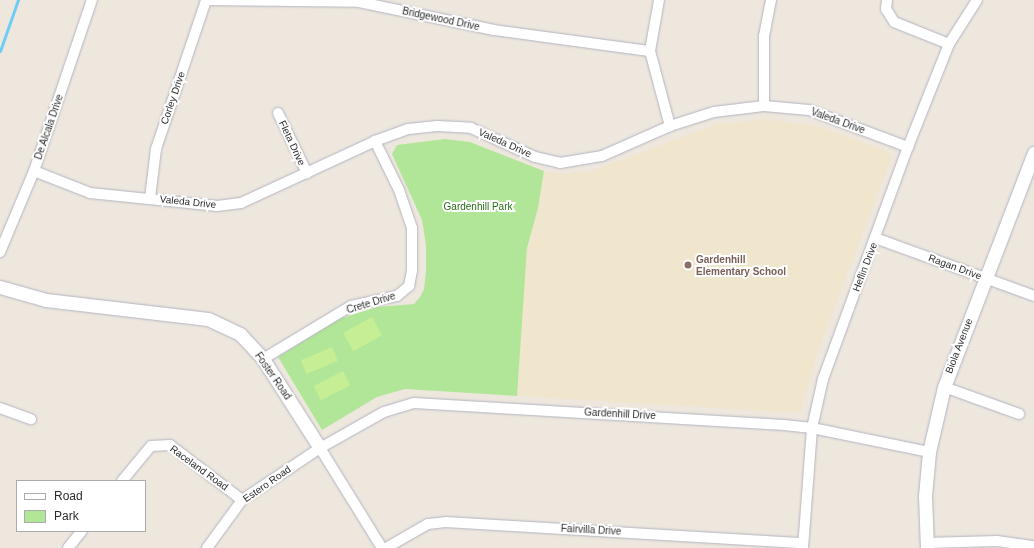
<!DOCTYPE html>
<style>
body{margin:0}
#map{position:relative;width:1034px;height:548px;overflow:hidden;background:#eee7de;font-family:Helvetica,sans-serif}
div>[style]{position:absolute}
.education>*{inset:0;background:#f0e5cd}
.green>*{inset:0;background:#b1e698}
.pitch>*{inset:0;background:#c6ee94;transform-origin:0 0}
.stream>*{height:3px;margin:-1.5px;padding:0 1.5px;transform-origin:1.5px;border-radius:1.5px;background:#6dcdf4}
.roads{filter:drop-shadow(0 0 1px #b2b4c0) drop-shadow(0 0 1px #b2b4c0)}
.street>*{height:10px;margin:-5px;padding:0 5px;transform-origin:5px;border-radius:5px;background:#fff}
.secondary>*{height:13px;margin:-6.5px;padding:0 6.5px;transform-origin:6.5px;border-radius:6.5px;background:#fff}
.dots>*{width:11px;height:11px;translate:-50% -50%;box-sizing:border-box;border:2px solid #fff;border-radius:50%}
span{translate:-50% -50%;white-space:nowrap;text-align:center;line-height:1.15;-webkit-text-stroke:4px #fff;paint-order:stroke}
.street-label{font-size:10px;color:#2c2c2c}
.park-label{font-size:10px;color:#276d18}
.education-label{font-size:10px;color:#785e54;font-weight:700}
.left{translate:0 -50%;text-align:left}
.legend{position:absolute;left:16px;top:480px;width:130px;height:52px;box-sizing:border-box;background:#fff;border:1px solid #ababab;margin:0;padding:5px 7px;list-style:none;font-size:12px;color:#2c2c2c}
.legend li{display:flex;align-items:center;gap:8px;height:20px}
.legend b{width:20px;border:1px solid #ababab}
</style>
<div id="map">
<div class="education">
<div style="clip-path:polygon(767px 119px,818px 126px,887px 151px,892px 157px,819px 348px,800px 413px,517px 396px,527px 248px,538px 208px,544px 171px,563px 174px,591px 171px,718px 124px)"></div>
</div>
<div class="green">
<div style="clip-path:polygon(445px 139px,470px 142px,544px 171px,538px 208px,527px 248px,517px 396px,405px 389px,377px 397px,322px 430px,278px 357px,339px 319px,377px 307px,414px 304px,420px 297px,424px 289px,426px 271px,426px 245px,422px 220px,392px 154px,397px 145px)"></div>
</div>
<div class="pitch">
<div style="left:372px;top:317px;width:21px;height:33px;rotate:61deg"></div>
<div style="left:332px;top:347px;width:15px;height:34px;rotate:67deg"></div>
<div style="left:343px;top:371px;width:16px;height:33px;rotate:63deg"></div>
</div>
<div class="stream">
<div style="left:0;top:51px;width:54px;rotate:-70.6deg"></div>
</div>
<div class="roads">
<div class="street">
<div style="left:659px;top:0;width:52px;rotate:100deg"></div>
<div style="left:650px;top:51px;width:78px;rotate:75.1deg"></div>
<div style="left:887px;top:0;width:9px;rotate:96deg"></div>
<div style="left:886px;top:9px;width:15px;rotate:58deg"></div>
<div style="left:894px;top:22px;width:59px;rotate:21.8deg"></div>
<div style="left:764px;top:106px;width:70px;rotate:-90deg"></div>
<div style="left:764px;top:36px;width:37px;rotate:-79deg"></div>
<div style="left:278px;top:113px;width:67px;rotate:64.2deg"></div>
<div style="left:34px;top:171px;width:60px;rotate:21.4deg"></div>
<div style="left:90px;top:193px;width:128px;rotate:5.8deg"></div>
<div style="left:217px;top:206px;width:24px;rotate:-7deg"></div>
<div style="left:241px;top:203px;width:148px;rotate:-24.8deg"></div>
<div style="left:375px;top:141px;width:35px;rotate:-20deg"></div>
<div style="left:408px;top:129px;width:29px;rotate:-6deg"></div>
<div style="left:437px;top:126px;width:34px;rotate:3deg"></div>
<div style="left:471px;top:128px;width:70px;rotate:24.4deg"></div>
<div style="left:535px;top:157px;width:26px;rotate:13deg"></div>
<div style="left:560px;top:163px;width:43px;rotate:-9.5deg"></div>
<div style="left:602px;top:156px;width:74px;rotate:-23.8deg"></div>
<div style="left:670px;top:126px;width:46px;rotate:-17.7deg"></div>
<div style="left:714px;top:112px;width:50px;rotate:-6.8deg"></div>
<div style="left:764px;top:106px;width:45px;rotate:5.1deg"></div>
<div style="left:809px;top:110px;width:106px;rotate:20.5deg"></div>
<div style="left:150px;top:198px;width:49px;rotate:-83deg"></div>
<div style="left:156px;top:149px;width:157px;rotate:-71.4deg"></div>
<div style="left:206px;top:0;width:153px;rotate:0.7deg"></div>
<div style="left:359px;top:2px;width:138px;rotate:11.7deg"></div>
<div style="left:494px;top:30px;width:157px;rotate:7.7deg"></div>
<div style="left:875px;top:238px;width:169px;rotate:20deg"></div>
<div style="left:0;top:252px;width:88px;rotate:-67.2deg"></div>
<div style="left:34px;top:171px;width:181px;rotate:-71.3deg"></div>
<div style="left:263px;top:359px;width:103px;rotate:-31.1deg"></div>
<div style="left:351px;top:306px;width:47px;rotate:-12.3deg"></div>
<div style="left:397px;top:296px;width:16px;rotate:-40deg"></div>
<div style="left:409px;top:286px;width:16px;rotate:-79deg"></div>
<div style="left:412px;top:270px;width:42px;rotate:-90deg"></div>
<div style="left:412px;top:228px;width:40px;rotate:-108.9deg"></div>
<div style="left:399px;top:190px;width:55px;rotate:-116.1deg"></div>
<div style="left:944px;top:387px;width:80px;rotate:19.8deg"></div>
<div style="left:0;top:408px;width:33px;rotate:20deg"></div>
<div style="left:320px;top:448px;width:118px;rotate:58.2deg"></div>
<div style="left:122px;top:481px;width:45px;rotate:-50.4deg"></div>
<div style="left:151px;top:446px;width:19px;rotate:-3deg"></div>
<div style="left:170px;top:445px;width:91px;rotate:37.4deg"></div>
<div style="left:926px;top:543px;width:71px;rotate:-1.6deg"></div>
<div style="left:997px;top:541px;width:37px;rotate:8deg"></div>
<div style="left:68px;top:548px;width:22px;rotate:-51deg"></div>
<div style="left:207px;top:548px;width:59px;rotate:-53.9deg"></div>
<div style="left:242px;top:500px;width:94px;rotate:-33.7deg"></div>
<div style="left:320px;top:448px;width:73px;rotate:-29.4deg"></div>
<div style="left:384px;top:412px;width:31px;rotate:-17deg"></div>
<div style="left:414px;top:403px;width:371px;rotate:3.4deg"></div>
<div style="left:784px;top:425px;width:28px;rotate:6deg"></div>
<div style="left:812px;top:428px;width:119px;rotate:11.6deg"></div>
<div style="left:386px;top:548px;width:48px;rotate:-29.7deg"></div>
<div style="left:428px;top:524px;width:18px;rotate:-6deg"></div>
<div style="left:446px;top:522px;width:357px;rotate:3.4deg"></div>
<div style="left:803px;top:548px;width:120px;rotate:-85.7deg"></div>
<div style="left:812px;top:428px;width:50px;rotate:-77.3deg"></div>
<div style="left:823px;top:379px;width:247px;rotate:-69.9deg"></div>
<div style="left:908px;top:147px;width:111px;rotate:-68.3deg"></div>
<div style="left:949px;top:44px;width:52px;rotate:-57.5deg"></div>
</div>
<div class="secondary">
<div style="left:0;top:287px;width:48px;rotate:15.8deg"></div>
<div style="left:46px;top:300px;width:163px;rotate:6.7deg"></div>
<div style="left:208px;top:319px;width:35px;rotate:25deg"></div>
<div style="left:240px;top:334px;width:34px;rotate:47deg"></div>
<div style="left:263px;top:359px;width:106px;rotate:57.4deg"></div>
<div style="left:927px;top:548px;width:52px;rotate:-92.2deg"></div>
<div style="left:925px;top:496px;width:44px;rotate:-84.8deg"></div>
<div style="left:929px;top:452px;width:67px;rotate:-77deg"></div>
<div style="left:944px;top:387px;width:251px;rotate:-69deg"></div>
</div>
</div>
<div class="dots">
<div style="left:688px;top:265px;background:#8d6e63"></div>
</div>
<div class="street-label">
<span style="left:441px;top:19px;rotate:12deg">Bridgewood Drive</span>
<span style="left:173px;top:98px;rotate:-71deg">Corley Drive</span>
<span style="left:838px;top:121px;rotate:20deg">Valeda Drive</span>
<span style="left:49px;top:127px;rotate:-71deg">De Alcala Drive</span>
<span style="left:292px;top:143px;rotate:65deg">Fleta Drive</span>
<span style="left:505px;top:143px;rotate:24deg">Valeda Drive</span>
<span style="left:188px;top:202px;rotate:6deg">Valeda Drive</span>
<span style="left:865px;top:267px;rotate:-69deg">Heflin Drive</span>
<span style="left:955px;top:267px;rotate:20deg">Ragan Drive</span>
<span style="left:371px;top:303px;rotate:-17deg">Crete Drive</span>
<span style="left:959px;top:346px;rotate:-69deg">Biola Avenue</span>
<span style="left:273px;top:376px;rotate:55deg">Foster Road</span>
<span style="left:620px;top:414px;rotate:3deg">Gardenhill Drive</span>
<span style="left:199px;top:468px;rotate:36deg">Raceland Road</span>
<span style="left:267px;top:484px;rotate:-35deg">Estero Road</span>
<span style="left:591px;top:530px;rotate:3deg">Fairvilla Drive</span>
</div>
<div class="park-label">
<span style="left:478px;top:207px">Gardenhill Park</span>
</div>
<div class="education-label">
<span class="left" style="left:696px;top:265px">Gardenhill<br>Elementary School</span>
</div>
<ul class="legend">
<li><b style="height:5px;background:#fff"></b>Road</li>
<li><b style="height:11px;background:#b1e698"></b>Park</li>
</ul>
</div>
